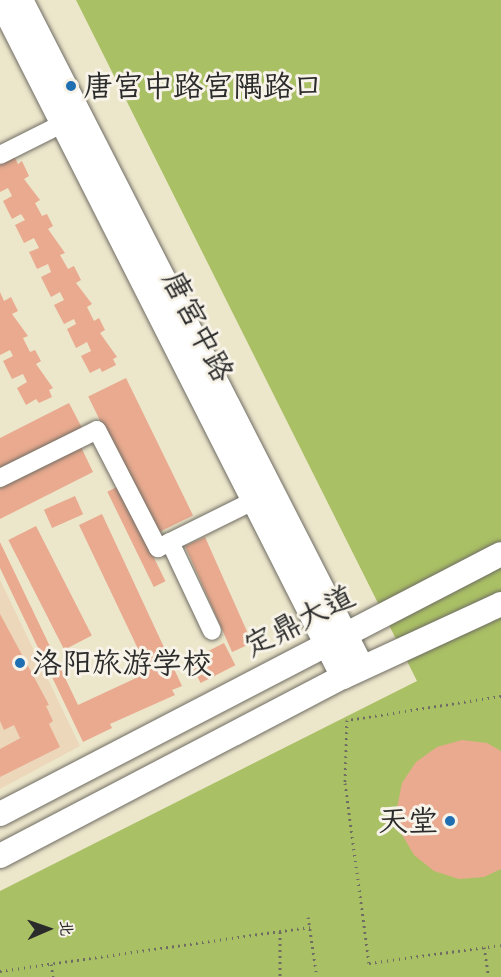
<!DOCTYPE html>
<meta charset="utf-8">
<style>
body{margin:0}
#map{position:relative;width:501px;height:977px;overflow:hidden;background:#ece6cb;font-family:Caveat,"LXGW WenKai TC",sans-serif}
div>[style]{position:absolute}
.built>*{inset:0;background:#ecd7ba}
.green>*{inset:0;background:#aac065}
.building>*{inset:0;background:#e9aa8f;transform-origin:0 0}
.path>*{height:3px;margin-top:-1.5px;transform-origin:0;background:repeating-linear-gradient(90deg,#6f6c63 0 1.5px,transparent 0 6px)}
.roads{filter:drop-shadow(0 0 2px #6f6c63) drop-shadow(0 0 2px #6f6c63)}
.minor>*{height:18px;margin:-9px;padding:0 9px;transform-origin:9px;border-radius:9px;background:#fff}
.major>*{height:24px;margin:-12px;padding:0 12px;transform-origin:12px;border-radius:12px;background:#fff}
.dots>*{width:16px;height:16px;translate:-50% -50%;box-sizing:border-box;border:3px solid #f7f3e8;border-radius:50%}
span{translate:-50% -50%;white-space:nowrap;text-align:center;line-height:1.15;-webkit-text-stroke:6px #f7f3e8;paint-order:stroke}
.poi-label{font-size:30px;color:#2b2b2b}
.left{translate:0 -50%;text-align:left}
.right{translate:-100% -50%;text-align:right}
.street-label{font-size:30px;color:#2b2b2b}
.north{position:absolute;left:18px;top:899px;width:60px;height:60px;-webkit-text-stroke:4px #f7f3e8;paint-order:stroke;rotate:88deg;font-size:16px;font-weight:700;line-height:24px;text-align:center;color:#2b2b2b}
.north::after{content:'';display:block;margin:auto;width:21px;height:27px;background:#2b2b2b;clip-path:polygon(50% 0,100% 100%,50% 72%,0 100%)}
</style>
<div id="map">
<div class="built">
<div style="clip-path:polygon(0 580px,80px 746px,0 789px)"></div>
</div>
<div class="green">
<div style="clip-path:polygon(76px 0,501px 0,501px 977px,0 977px,0 891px,417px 681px)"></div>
</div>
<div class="building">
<div style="clip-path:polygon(14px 156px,18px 164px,22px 161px,29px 176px,24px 179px,40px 200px,35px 203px,42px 216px,47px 214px,53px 226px,48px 229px,65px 253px,60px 255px,68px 269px,74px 266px,81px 280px,76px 283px,92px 304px,87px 307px,94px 321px,99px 318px,105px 330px,100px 333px,117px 357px,113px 359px,116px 365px,102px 372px,100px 368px,90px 373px,81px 356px,91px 351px,87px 342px,76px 348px,67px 329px,76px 324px,74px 319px,64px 324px,54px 305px,64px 300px,60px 292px,51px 297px,41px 277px,51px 272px,48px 264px,37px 269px,29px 252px,39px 248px,34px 238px,24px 243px,15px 225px,25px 220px,21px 214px,12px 219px,3px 201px,12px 196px,8px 188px,0 192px,0 163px)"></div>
<div style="clip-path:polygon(0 292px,4px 301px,11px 297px,18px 311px,12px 314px,28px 336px,23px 338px,30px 352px,35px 350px,41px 361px,36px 364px,53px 388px,49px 390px,52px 397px,39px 403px,36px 399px,26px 405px,17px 388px,27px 382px,23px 374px,12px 379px,3px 361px,13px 356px,10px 350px,0 355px)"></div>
<div style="left:126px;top:378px;width:153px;height:42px;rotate:64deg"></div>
<div style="clip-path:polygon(69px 403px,82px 428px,0 469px,0 438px)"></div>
<div style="clip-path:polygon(81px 447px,93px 472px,0 519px,0 488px)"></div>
<div style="left:119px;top:486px;width:106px;height:13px;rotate:64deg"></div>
<div style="left:75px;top:496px;width:20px;height:34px;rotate:66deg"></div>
<div style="clip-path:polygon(102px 514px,182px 686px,172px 690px,175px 695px,110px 724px,112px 728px,83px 742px,0 568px,0 542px,78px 705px,149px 672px,79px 525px)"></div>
<div style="left:36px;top:526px;width:123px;height:31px;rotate:63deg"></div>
<div style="left:205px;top:537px;width:116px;height:22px;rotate:66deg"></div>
<div style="clip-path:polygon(0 614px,49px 705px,46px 706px,53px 721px,49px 724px,60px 747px,0 777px,0 749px,28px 734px,20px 738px,14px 725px,4px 730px,0 721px)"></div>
<div style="left:224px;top:643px;width:25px;height:39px;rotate:63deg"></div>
<div style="clip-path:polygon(462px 740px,487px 743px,501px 751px,501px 869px,484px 877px,459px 879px,434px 871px,414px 855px,401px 833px,397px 808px,402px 783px,416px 762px,437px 747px)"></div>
</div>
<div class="path">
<div style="left:501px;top:696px;width:156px;rotate:171.1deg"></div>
<div style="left:347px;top:720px;width:63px;rotate:91.8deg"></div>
<div style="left:345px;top:783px;width:182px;rotate:82.4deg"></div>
<div style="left:369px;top:963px;width:133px;rotate:-7.8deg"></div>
<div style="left:308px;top:917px;width:61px;rotate:81.5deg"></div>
<div style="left:280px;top:932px;width:45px;rotate:90deg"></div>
<div style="left:484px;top:947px;width:30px;rotate:81deg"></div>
<div style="left:51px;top:964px;width:13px;rotate:81deg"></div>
<div style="left:0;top:971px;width:313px;rotate:-8.1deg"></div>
</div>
<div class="roads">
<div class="minor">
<div style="left:0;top:155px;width:69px;rotate:-26.6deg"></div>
<div style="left:0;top:478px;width:108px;rotate:-26.3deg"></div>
<div style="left:97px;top:430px;width:133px;rotate:62.7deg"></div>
<div style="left:158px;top:548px;width:104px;rotate:-26.3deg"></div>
<div style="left:170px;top:542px;width:98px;rotate:64.7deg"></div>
</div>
<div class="major">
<div style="left:0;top:0;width:759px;rotate:63.13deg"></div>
<div style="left:21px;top:0;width:749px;rotate:62.92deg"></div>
<div style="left:0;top:814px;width:564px;rotate:-27.43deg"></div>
<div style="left:0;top:856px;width:387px;rotate:-27.6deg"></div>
<div style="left:343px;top:677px;width:174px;rotate:-24.8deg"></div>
</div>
</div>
<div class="dots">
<div style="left:71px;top:86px;background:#1f6fb2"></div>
<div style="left:20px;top:663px;background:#1f6fb2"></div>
<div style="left:450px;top:821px;background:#1f6fb2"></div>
</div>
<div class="poi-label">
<span class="left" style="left:83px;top:86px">唐宫中路宫隅路口</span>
<span class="left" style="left:32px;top:663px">洛阳旅游学校</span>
<span class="right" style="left:438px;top:821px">天堂</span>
</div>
<div class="street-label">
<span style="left:198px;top:326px;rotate:63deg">唐宫中路</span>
<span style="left:299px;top:621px;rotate:-27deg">定鼎大道</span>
</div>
<div class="north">北</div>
</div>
